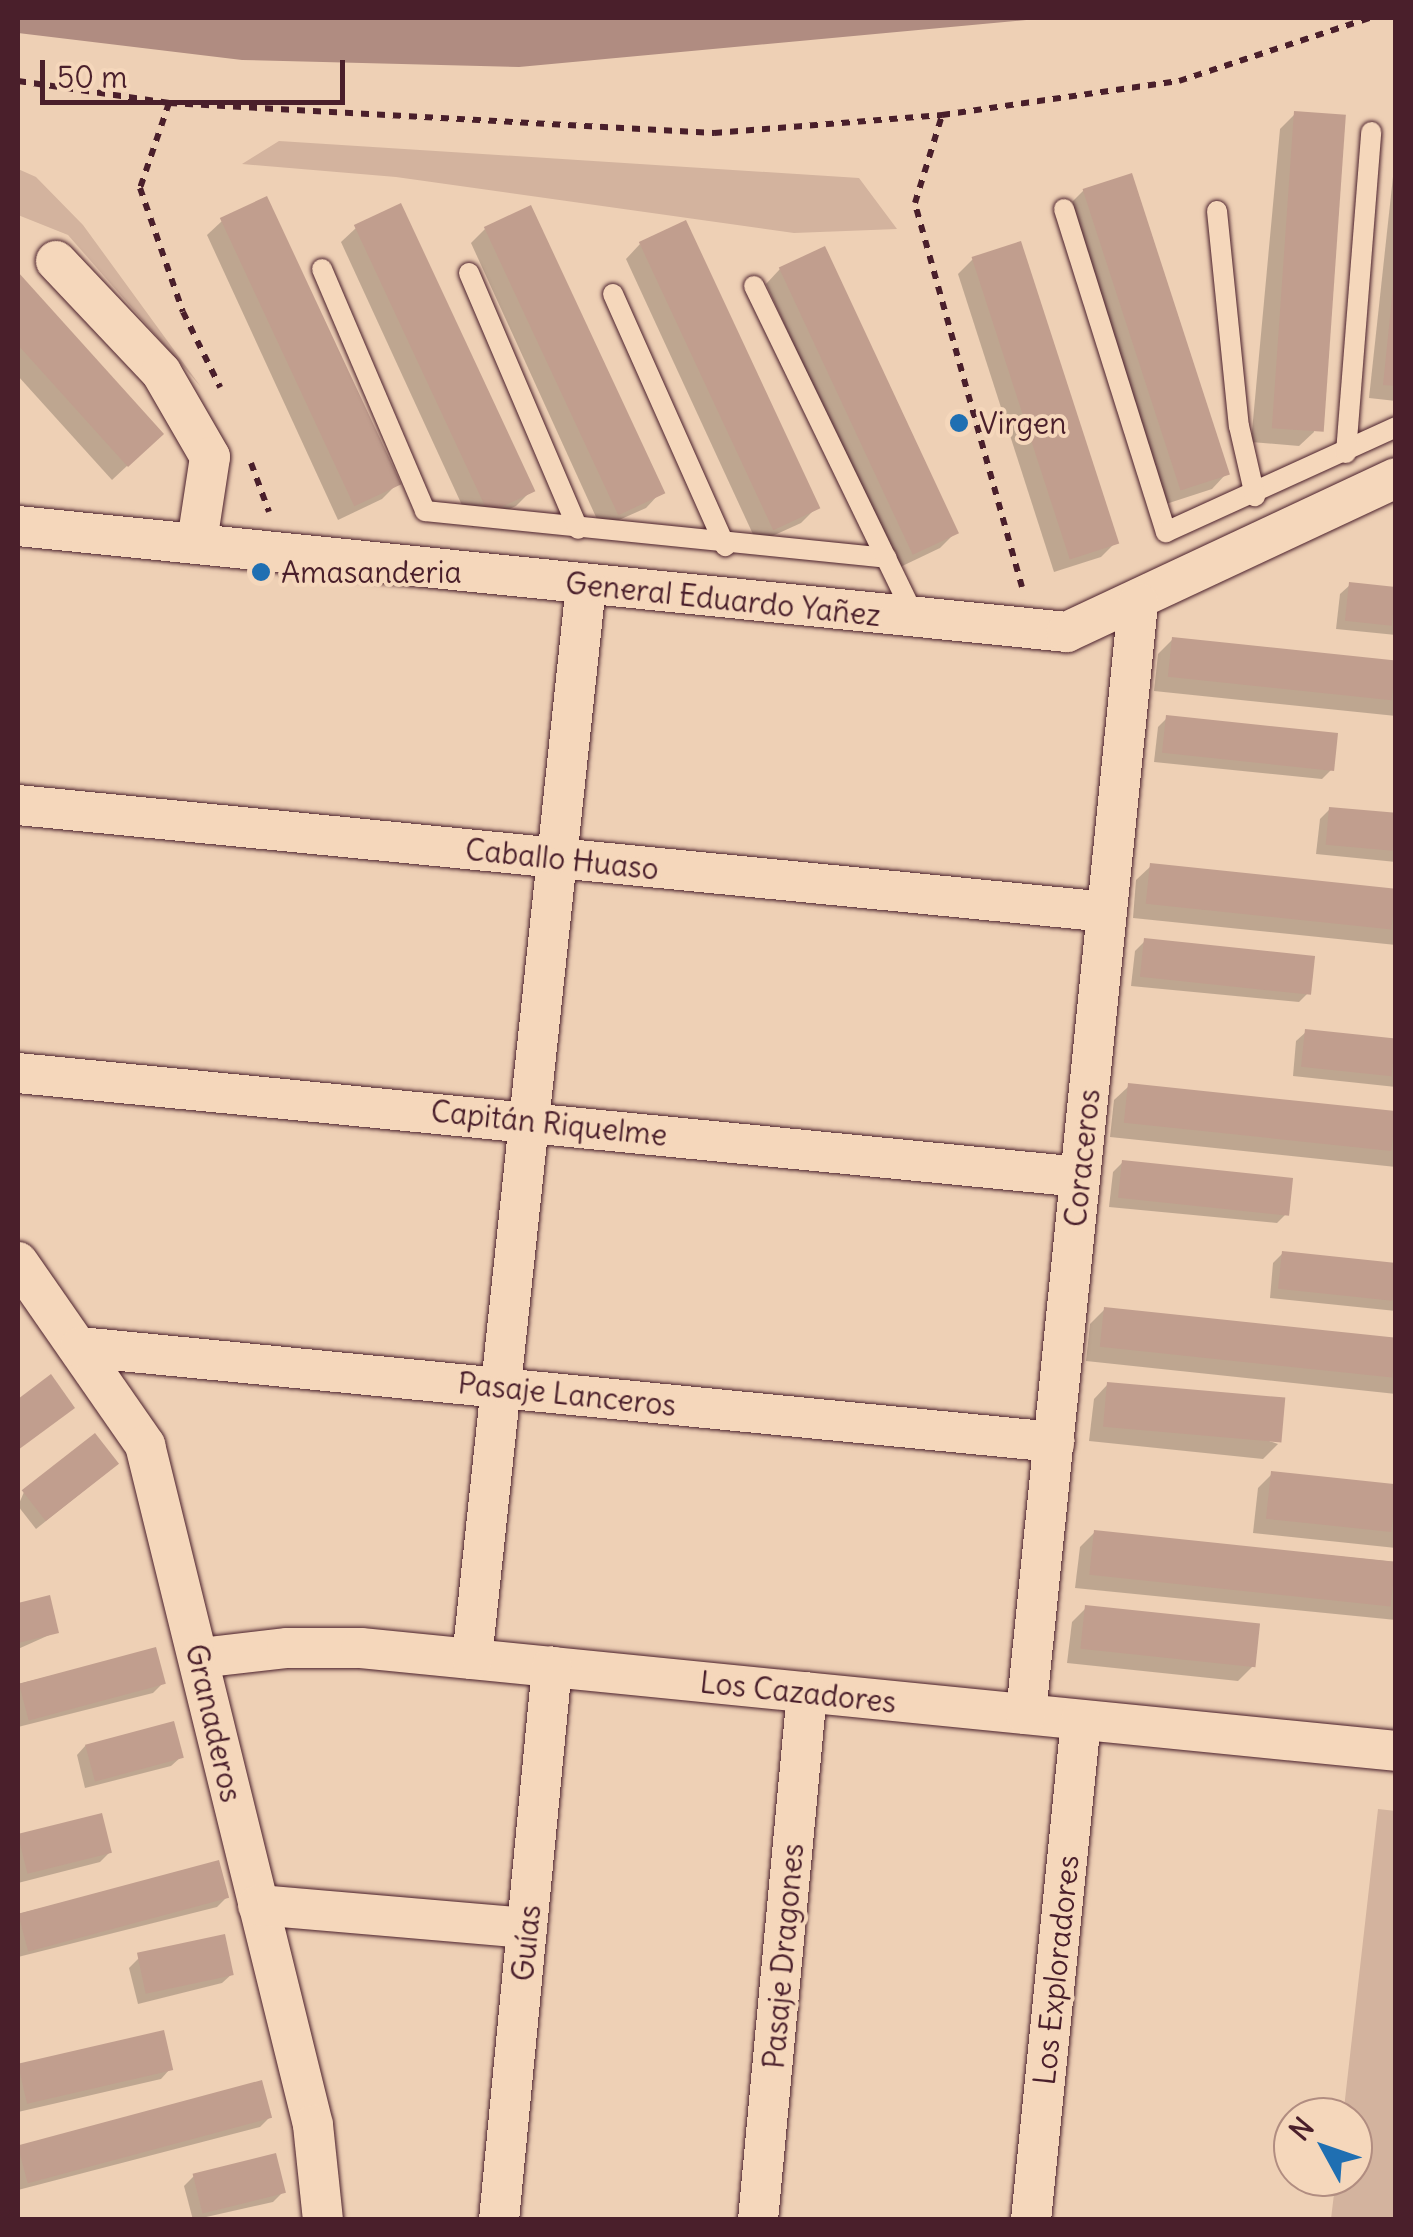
<!DOCTYPE html>
<meta charset="utf-8">
<style>
body{margin:0}
#map{position:relative;width:1413px;height:2237px;overflow:hidden;background:#eed0b5;font-family:Delius,sans-serif}
div>[style]{position:absolute}
.green>*{inset:0;background:#d3b39e}
.water>*{inset:0;background:#b08c81}
.shadow>*{inset:0;background:#0003}
.building>*{inset:0;background:#c19e8e;transform-origin:0 0}
.path>*{height:6px;margin-top:-3px;transform-origin:0;background:repeating-linear-gradient(90deg,#4a1f2b 0 8px,transparent 0 16px)}
.roads{filter:drop-shadow(0 0 2px #4a1f2b) drop-shadow(0 0 2px #4a1f2b)}
.lane>*{height:20px;margin:-10px;padding:0 10px;transform-origin:10px;border-radius:10px;background:#f5d7bb}
.street>*{height:40px;margin:-20px;padding:0 20px;transform-origin:20px;border-radius:20px;background:#f5d7bb}
.dots>*{width:28px;height:28px;translate:-50% -50%;box-sizing:border-box;border:5px solid #f5d7bb;border-radius:50%}
span{translate:-50% -50%;white-space:nowrap;text-align:center;line-height:1.15;-webkit-text-stroke:8px #f5d7bb;paint-order:stroke}
.poi-label{font-size:30px;color:#4a1f2b}
.left{translate:0 -50%;text-align:left}
.street-label{font-size:30px;color:#4a1f2b}
.frame{position:absolute;inset:0;border:20px solid #4a1f2b;pointer-events:none}
.north{position:absolute;left:1273px;top:2097px;width:100px;height:100px;box-sizing:border-box;background:#f5d7bb;border:2px solid #b18d81;border-radius:50%;rotate:310deg;font-size:28px;font-weight:700;line-height:40px;text-align:center;color:#4a1f2b}
.north::after{content:'';display:block;margin:auto;width:35px;height:45px;background:#1f6fb2;clip-path:polygon(50% 0,100% 100%,50% 72%,0 100%)}
.scale{position:absolute;left:40px;top:60px;width:305px;height:45px;box-sizing:border-box;border:5px solid #4a1f2b;border-top:0;padding-left:12px;font-size:30px;line-height:35px;white-space:nowrap;color:#4a1f2b;-webkit-text-stroke:8px #f5d7bb;paint-order:stroke}
</style>
<div id="map">
<div class="green">
<div style="clip-path:polygon(279px 141px,859px 178px,897px 229px,794px 233px,396px 177px,242px 164px)"></div>
<div style="clip-path:polygon(18px 169px,36px 177px,83px 225px,201px 387px,68px 235px,18px 215px)"></div>
<div style="clip-path:polygon(1378px 1809px,1396px 1811px,1395px 2219px,1331px 2219px,1336px 2177px,1353px 2177px,1353px 2117px,1343px 2117px)"></div>
</div>
<div class="water">
<div style="clip-path:polygon(18px 18px,1047px 18px,519px 67px,242px 60px,18px 33px)"></div>
</div>
<div class="shadow">
<div style="clip-path:polygon(1295px 114px,1314px 432px,1299px 446px,1251px 442px,1280px 129px)"></div>
<div style="clip-path:polygon(1396px 149px,1396px 401px,1369px 398px)"></div>
<div style="clip-path:polygon(1084px 190px,1226px 474px,1212px 489px,1166px 504px,1069px 205px)"></div>
<div style="clip-path:polygon(222px 221px,397px 484px,382px 499px,338px 520px,207px 235px)"></div>
<div style="clip-path:polygon(356px 228px,531px 491px,516px 506px,472px 527px,341px 242px)"></div>
<div style="clip-path:polygon(485px 229px,660px 493px,646px 508px,601px 528px,471px 243px)"></div>
<div style="clip-path:polygon(640px 244px,816px 508px,801px 523px,757px 543px,626px 259px)"></div>
<div style="clip-path:polygon(973px 259px,1116px 542px,1101px 557px,1054px 572px,958px 274px)"></div>
<div style="clip-path:polygon(780px 269px,955px 533px,940px 548px,896px 569px,766px 284px)"></div>
<div style="clip-path:polygon(18px 275px,161px 434px,112px 480px,18px 376px)"></div>
<div style="clip-path:polygon(1350px 585px,1396px 589px,1396px 635px,1336px 629px,1340px 594px)"></div>
<div style="clip-path:polygon(1173px 639px,1396px 662px,1396px 716px,1154px 691px,1158px 654px)"></div>
<div style="clip-path:polygon(1167px 718px,1332px 769px,1322px 779px,1154px 762px,1158px 727px)"></div>
<div style="clip-path:polygon(1330px 809px,1396px 816px,1396px 862px,1316px 854px,1320px 819px)"></div>
<div style="clip-path:polygon(1151px 866px,1396px 891px,1396px 945px,1133px 918px,1136px 880px)"></div>
<div style="clip-path:polygon(1145px 941px,1309px 992px,1299px 1002px,1131px 986px,1135px 951px)"></div>
<div style="clip-path:polygon(1306px 1032px,1396px 1041px,1396px 1087px,1293px 1076px,1296px 1041px)"></div>
<div style="clip-path:polygon(1129px 1086px,1396px 1113px,1396px 1167px,1110px 1137px,1114px 1100px)"></div>
<div style="clip-path:polygon(1122px 1163px,1287px 1213px,1277px 1223px,1109px 1207px,1113px 1172px)"></div>
<div style="clip-path:polygon(1283px 1253px,1396px 1264px,1396px 1311px,1270px 1298px,1273px 1263px)"></div>
<div style="clip-path:polygon(1105px 1309px,1396px 1339px,1396px 1394px,1086px 1361px,1090px 1324px)"></div>
<div style="clip-path:polygon(1108px 1384px,1278px 1444px,1263px 1459px,1089px 1441px,1094px 1399px)"></div>
<div style="clip-path:polygon(106px 1473px,36px 1529px,18px 1506px,24px 1492px)"></div>
<div style="clip-path:polygon(1272px 1474px,1396px 1486px,1396px 1548px,1253px 1533px,1258px 1488px)"></div>
<div style="clip-path:polygon(1095px 1532px,1396px 1562px,1396px 1620px,1075px 1588px,1080px 1547px)"></div>
<div style="clip-path:polygon(48px 1598px,56px 1632px,18px 1649px,18px 1606px)"></div>
<div style="clip-path:polygon(1086px 1608px,1253px 1666px,1238px 1681px,1067px 1663px,1072px 1622px)"></div>
<div style="clip-path:polygon(155px 1650px,163px 1683px,153px 1693px,18px 1727px,18px 1684px)"></div>
<div style="clip-path:polygon(86px 1745px,181px 1757px,171px 1766px,85px 1788px,77px 1755px)"></div>
<div style="clip-path:polygon(100px 1816px,109px 1853px,100px 1862px,18px 1883px,18px 1837px)"></div>
<div style="clip-path:polygon(218px 1863px,226px 1898px,217px 1907px,18px 1957px,18px 1914px)"></div>
<div style="clip-path:polygon(139px 1958px,232px 1974px,222px 1983px,138px 2004px,129px 1968px)"></div>
<div style="clip-path:polygon(162px 2033px,170px 2069px,161px 2079px,18px 2112px,18px 2067px)"></div>
<div style="clip-path:polygon(261px 2083px,269px 2118px,260px 2127px,18px 2190px,18px 2147px)"></div>
<div style="clip-path:polygon(194px 2176px,283px 2192px,273px 2202px,193px 2220px,184px 2186px)"></div>
</div>
<div class="building">
<div style="left:1294px;top:111px;width:52px;height:318px;rotate:4deg"></div>
<div style="left:1132px;top:173px;width:317px;height:52px;rotate:72deg"></div>
<div style="left:267px;top:196px;width:318px;height:52px;rotate:65deg"></div>
<div style="left:401px;top:203px;width:318px;height:52px;rotate:65deg"></div>
<div style="left:531px;top:205px;width:318px;height:52px;rotate:65deg"></div>
<div style="left:686px;top:220px;width:318px;height:52px;rotate:65deg"></div>
<div style="left:1021px;top:241px;width:318px;height:52px;rotate:72deg"></div>
<div style="left:825px;top:246px;width:317px;height:51px;rotate:65deg"></div>
<div style="clip-path:polygon(18px 272px,164px 434px,128px 467px,18px 345px)"></div>
<div style="clip-path:polygon(1393px 287px,1396px 287px,1396px 386px,1383px 385px)"></div>
<div style="left:1349px;top:582px;width:47px;height:39px;rotate:6deg"></div>
<div style="left:1172px;top:637px;width:225px;height:40px;rotate:6deg"></div>
<div style="left:1166px;top:715px;width:173px;height:38px;rotate:6deg"></div>
<div style="left:1329px;top:807px;width:67px;height:38px;rotate:5deg"></div>
<div style="left:1150px;top:863px;width:247px;height:41px;rotate:6deg"></div>
<div style="left:1144px;top:938px;width:172px;height:39px;rotate:6deg"></div>
<div style="left:1305px;top:1029px;width:91px;height:38px;rotate:6deg"></div>
<div style="left:1128px;top:1083px;width:269px;height:40px;rotate:6deg"></div>
<div style="left:1122px;top:1160px;width:172px;height:38px;rotate:6deg"></div>
<div style="left:1282px;top:1251px;width:115px;height:38px;rotate:6deg"></div>
<div style="left:1104px;top:1307px;width:294px;height:40px;rotate:6deg"></div>
<div style="clip-path:polygon(51px 1374px,75px 1408px,18px 1450px,18px 1399px)"></div>
<div style="left:1107px;top:1382px;width:179px;height:45px;rotate:5deg"></div>
<div style="left:95px;top:1433px;width:39px;height:93px;rotate:52deg"></div>
<div style="left:1271px;top:1471px;width:126px;height:48px;rotate:6deg"></div>
<div style="left:1094px;top:1530px;width:303px;height:45px;rotate:6deg"></div>
<div style="clip-path:polygon(50px 1595px,59px 1633px,18px 1643px,18px 1603px)"></div>
<div style="left:1085px;top:1605px;width:176px;height:44px;rotate:6deg"></div>
<div style="left:156px;top:1647px;width:38px;height:142px;rotate:75deg"></div>
<div style="left:174px;top:1721px;width:38px;height:92px;rotate:75deg"></div>
<div style="left:102px;top:1813px;width:41px;height:87px;rotate:76deg"></div>
<div style="left:219px;top:1860px;width:39px;height:208px;rotate:75deg"></div>
<div style="left:225px;top:1934px;width:42px;height:90px;rotate:78deg"></div>
<div style="left:164px;top:2030px;width:41px;height:150px;rotate:77deg"></div>
<div style="left:262px;top:2080px;width:39px;height:253px;rotate:75deg"></div>
<div style="left:276px;top:2153px;width:41px;height:86px;rotate:76deg"></div>
</div>
<div class="path">
<div style="left:18px;top:81px;width:153px;rotate:8.3deg"></div>
<div style="left:169px;top:103px;width:546px;rotate:3.15deg"></div>
<div style="left:714px;top:133px;width:229px;rotate:-4.5deg"></div>
<div style="left:169px;top:103px;width:90px;rotate:108.8deg"></div>
<div style="left:140px;top:188px;width:131px;rotate:70.9deg"></div>
<div style="left:183px;top:312px;width:84px;rotate:63.7deg"></div>
<div style="left:251px;top:463px;width:52px;rotate:69.8deg"></div>
<div style="left:1022px;top:587px;width:399px;rotate:-105.6deg"></div>
<div style="left:915px;top:203px;width:92px;rotate:-72.9deg"></div>
<div style="left:942px;top:115px;width:239px;rotate:-8.2deg"></div>
<div style="left:1179px;top:81px;width:201px;rotate:-18.3deg"></div>
</div>
<div class="roads">
<div class="lane">
<div style="left:1064px;top:209px;width:339px;rotate:72.5deg"></div>
<div style="left:1166px;top:532px;width:253px;rotate:-24.5deg"></div>
<div style="left:1217px;top:211px;width:216px;rotate:84.2deg"></div>
<div style="left:1239px;top:426px;width:72px;rotate:77.1deg"></div>
<div style="left:322px;top:269px;width:263px;rotate:66.9deg"></div>
<div style="left:425px;top:511px;width:464px;rotate:5.8deg"></div>
<div style="left:469px;top:273px;width:278px;rotate:66.9deg"></div>
<div style="left:754px;top:286px;width:368px;rotate:64.1deg"></div>
<div style="left:613px;top:294px;width:276px;rotate:66deg"></div>
<div style="left:1346px;top:453px;width:322px;rotate:-85.5deg"></div>
</div>
<div class="street">
<div style="left:56px;top:261px;width:153px;rotate:46.6deg"></div>
<div style="left:161px;top:372px;width:98px;rotate:60deg"></div>
<div style="left:210px;top:457px;width:86px;rotate:98.7deg"></div>
<div style="left:18px;top:526px;width:1054px;rotate:5.77deg"></div>
<div style="left:1067px;top:632px;width:363px;rotate:-25.1deg"></div>
<div style="left:18px;top:805px;width:1094px;rotate:5.61deg"></div>
<div style="left:18px;top:1073px;width:1067px;rotate:5.59deg"></div>
<div style="left:18px;top:1262px;width:223px;rotate:55.2deg"></div>
<div style="left:145px;top:1445px;width:700px;rotate:76.12deg"></div>
<div style="left:313px;top:2125px;width:96px;rotate:84deg"></div>
<div style="left:80px;top:1347px;width:979px;rotate:5.57deg"></div>
<div style="left:200px;top:1658px;width:88px;rotate:-6.6deg"></div>
<div style="left:287px;top:1648px;width:74px"></div>
<div style="left:361px;top:1648px;width:1040px;rotate:5.68deg"></div>
<div style="left:472px;top:1659px;width:1079px;rotate:-83.94deg"></div>
<div style="left:1026px;top:1714px;width:1117px;rotate:-84.24deg"></div>
<div style="left:258px;top:1905px;width:270px;rotate:4.9deg"></div>
<div style="left:499px;top:2220px;width:556px;rotate:-84.53deg"></div>
<div style="left:758px;top:2220px;width:530px;rotate:-84.7deg"></div>
<div style="left:1031px;top:2220px;width:502px;rotate:-84.29deg"></div>
</div>
</div>
<div class="dots">
<div style="left:959px;top:423px;background:#1f6fb2"></div>
<div style="left:261px;top:572px;background:#1f6fb2"></div>
</div>
<div class="poi-label">
<span class="left" style="left:979px;top:423px">Virgen</span>
<span class="left" style="left:281px;top:572px">Amasanderia</span>
</div>
<div class="street-label">
<span style="left:723px;top:599px;rotate:6deg">General Eduardo Yañez</span>
<span style="left:562px;top:859px;rotate:6deg">Caballo Huaso</span>
<span style="left:549px;top:1123px;rotate:6deg">Capitán Riquelme</span>
<span style="left:1082px;top:1158px;rotate:-84deg">Coraceros</span>
<span style="left:567px;top:1394px;rotate:6deg">Pasaje Lanceros</span>
<span style="left:798px;top:1692px;rotate:6deg">Los Cazadores</span>
<span style="left:214px;top:1723px;rotate:77deg">Granaderos</span>
<span style="left:526px;top:1943px;rotate:-84deg">Guías</span>
<span style="left:783px;top:1956px;rotate:-85deg">Pasaje Dragones</span>
<span style="left:1056px;top:1970px;rotate:-84deg">Los Exploradores</span>
</div>
<div class="frame"></div>
<div class="north">N</div>
<div class="scale">50 m</div>
</div>
